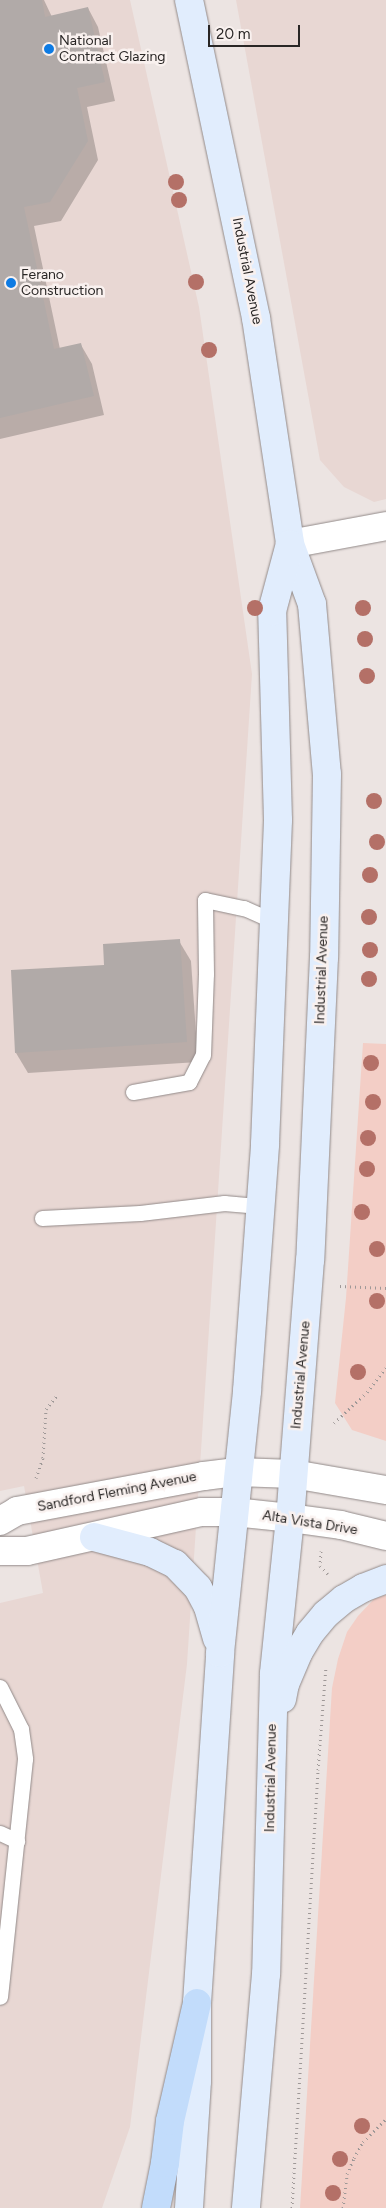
<!DOCTYPE html>
<style>
body{margin:0}
#map{position:relative;width:386px;height:2208px;overflow:hidden;background:#ece4e2;font-family:Figtree,sans-serif}
div>[style]{position:absolute}
.built>*{inset:0;background:#e8d7d3}
.green>*{inset:0;background:#f3cec6}
.shadow>*{inset:0;background:#0003}
.building>*{inset:0;background:#b1aaa8}
.path>*{height:3px;margin-top:-1.5px;transform-origin:0;background:repeating-linear-gradient(90deg,#9e9897 0 1px,transparent 0 5px)}
.roads{filter:drop-shadow(0 0 1px #928a89) drop-shadow(0 0 1px #928a89)}
.service>*{height:15px;margin:-7.5px;padding:0 7.5px;transform-origin:7.5px;border-radius:7.5px;background:#fff}
.tertiary>*{height:28px;margin:-14px;padding:0 14px;transform-origin:14px;border-radius:14px;background:#fff}
.secondary>*{height:28px;margin:-14px;padding:0 14px;transform-origin:14px;border-radius:14px;background:#e1edfd}
.primary>*{height:28px;margin:-14px;padding:0 14px;transform-origin:14px;border-radius:14px;background:#c2dcfb}
.trees>*{width:16px;height:16px;margin:-8px;border-radius:50%;background:#b47067}
.dots>*{width:14px;height:14px;translate:-50% -50%;box-sizing:border-box;border:2px solid #f9f1ef;border-radius:50%}
span{translate:-50% -50%;white-space:nowrap;text-align:center;line-height:1.15;-webkit-text-stroke:5px #f9f1ef;paint-order:stroke}
.poi-label{font-size:14px;color:#292625}
.left{translate:0 -50%;text-align:left}
.street-label{font-size:14px;color:#292625}
.scale{position:absolute;left:208px;top:25px;width:92px;height:22px;box-sizing:border-box;border:2px solid #292625;border-top:0;padding-left:6px;font-size:15px;line-height:18px;white-space:nowrap;color:#292625;-webkit-text-stroke:4px #f9f1ef;paint-order:stroke}
</style>
<div id="map">
<div class="built">
<div style="clip-path:polygon(0 0,130px 0,199px 307px,252px 674px,187px 1664px,130px 2127px,102px 2208px,0 2208px,0 1603px,43px 1593px,24px 1486px,0 1491px)"></div>
<div style="clip-path:polygon(236px 0,386px 0,386px 499px,374px 502px,344px 487px,320px 460px)"></div>
</div>
<div class="green">
<div style="clip-path:polygon(363px 1043px,386px 1044px,386px 1441px,352px 1430px,335px 1403px,346px 1298px)"></div>
<div style="clip-path:polygon(386px 1595px,386px 2208px,300px 2208px,332px 1688px,338px 1659px,347px 1632px,358px 1616px,374px 1599px)"></div>
</div>
<div class="shadow">
<div style="clip-path:polygon(6px 0,44px 0,52px 17px,88px 8px,98px 27px,115px 101px,87px 107px,98px 160px,61px 221px,34px 226px,60px 349px,81px 345px,92px 364px,104px 415px,0 439px,0 1px)"></div>
<div style="clip-path:polygon(179px 941px,191px 961px,198px 1062px,28px 1073px,16px 1053px,105px 966px)"></div>
</div>
<div class="building">
<div style="clip-path:polygon(0 0,42px 0,45px 17px,88px 7px,105px 82px,77px 88px,88px 141px,50px 202px,24px 207px,54px 349px,81px 343px,94px 396px,0 418px)"></div>
<div style="clip-path:polygon(180px 939px,187px 1042px,15px 1053px,11px 970px,104px 965px,103px 944px)"></div>
</div>
<div class="path">
<div style="left:340px;top:1286px;width:46px;rotate:2.5deg"></div>
<div style="left:334px;top:1423px;width:45px;rotate:-43.2deg"></div>
<div style="left:367px;top:1392px;width:31px;rotate:-52deg"></div>
<div style="left:36px;top:1478px;width:21px;rotate:-71deg"></div>
<div style="left:43px;top:1458px;width:49px;rotate:-86.5deg"></div>
<div style="left:46px;top:1409px;width:19px;rotate:-51deg"></div>
<div style="left:321px;top:1551px;width:15px;rotate:94deg"></div>
<div style="left:320px;top:1566px;width:11px;rotate:45deg"></div>
<div style="left:292px;top:2208px;width:439px;rotate:-86.6deg"></div>
<div style="left:318px;top:1770px;width:103px;rotate:-85.6deg"></div>
<div style="left:343px;top:2208px;width:34px;rotate:-83deg"></div>
<div style="left:347px;top:2174px;width:17px;rotate:-66deg"></div>
<div style="left:354px;top:2158px;width:18px;rotate:-61deg"></div>
<div style="left:363px;top:2142px;width:33px;rotate:-45deg"></div>
</div>
<div class="roads">
<div class="service">
<div style="left:133px;top:1092px;width:57px;rotate:-10.1deg"></div>
<div style="left:189px;top:1082px;width:30px;rotate:-63deg"></div>
<div style="left:203px;top:1055px;width:81px;rotate:-87.9deg"></div>
<div style="left:206px;top:974px;width:74px;rotate:-90.8deg"></div>
<div style="left:205px;top:900px;width:40px;rotate:12deg"></div>
<div style="left:244px;top:908px;width:32px;rotate:24deg"></div>
<div style="left:42px;top:1218px;width:98px;rotate:-2.9deg"></div>
<div style="left:140px;top:1213px;width:85px;rotate:-6.8deg"></div>
<div style="left:224px;top:1203px;width:36px;rotate:5deg"></div>
<div style="left:0;top:1687px;width:47px;rotate:63.4deg"></div>
<div style="left:21px;top:1729px;width:30px;rotate:82deg"></div>
<div style="left:25px;top:1759px;width:239px;rotate:96deg"></div>
<div style="left:0;top:1833px;width:19px;rotate:25deg"></div>
</div>
<div class="tertiary">
<div style="left:290px;top:544px;width:98px;rotate:-10.6deg"></div>
<div style="left:0;top:1521px;width:20px;rotate:-30deg"></div>
<div style="left:17px;top:1511px;width:190px;rotate:-10.6deg"></div>
<div style="left:204px;top:1476px;width:33px;rotate:-7deg"></div>
<div style="left:237px;top:1472px;width:56px;rotate:2deg"></div>
<div style="left:293px;top:1474px;width:94px;rotate:9.8deg"></div>
<div style="left:0;top:1551px;width:27px"></div>
<div style="left:27px;top:1551px;width:179px;rotate:-12.6deg"></div>
<div style="left:202px;top:1512px;width:32px"></div>
<div style="left:234px;top:1512px;width:56px;rotate:6.1deg"></div>
<div style="left:290px;top:1518px;width:51px;rotate:7.8deg"></div>
<div style="left:341px;top:1525px;width:46px;rotate:13.7deg"></div>
</div>
<div class="secondary">
<div style="left:189px;top:0;width:325px;rotate:78.1deg"></div>
<div style="left:256px;top:318px;width:229px;rotate:81.4deg"></div>
<div style="left:290px;top:544px;width:64px;rotate:69.9deg"></div>
<div style="left:312px;top:604px;width:171px;rotate:85deg"></div>
<div style="left:327px;top:774px;width:183px;rotate:90.9deg"></div>
<div style="left:324px;top:957px;width:303px;rotate:92.6deg"></div>
<div style="left:310px;top:1260px;width:259px;rotate:94.4deg"></div>
<div style="left:290px;top:1518px;width:157px;rotate:95.9deg"></div>
<div style="left:274px;top:1674px;width:300px;rotate:91.5deg"></div>
<div style="left:266px;top:1974px;width:235px;rotate:94.9deg"></div>
<div style="left:94px;top:1537px;width:58px;rotate:15deg"></div>
<div style="left:150px;top:1552px;width:28px;rotate:26deg"></div>
<div style="left:175px;top:1564px;width:33px;rotate:46deg"></div>
<div style="left:198px;top:1588px;width:21px;rotate:62deg"></div>
<div style="left:208px;top:1607px;width:33px;rotate:74deg"></div>
<div style="left:282px;top:1699px;width:15px;rotate:-79deg"></div>
<div style="left:285px;top:1684px;width:34px;rotate:-67deg"></div>
<div style="left:298px;top:1653px;width:23px;rotate:-59deg"></div>
<div style="left:310px;top:1633px;width:25px;rotate:-50deg"></div>
<div style="left:326px;top:1614px;width:23px;rotate:-40deg"></div>
<div style="left:344px;top:1599px;width:22px;rotate:-30deg"></div>
<div style="left:363px;top:1588px;width:25px;rotate:-21deg"></div>
<div style="left:189px;top:2208px;width:127px;rotate:-86.4deg"></div>
<div style="left:197px;top:2081px;width:78px;rotate:-90deg"></div>
<div style="left:197px;top:2003px;width:351px;rotate:-86.2deg"></div>
<div style="left:220px;top:1653px;width:263px;rotate:-84.1deg"></div>
<div style="left:247px;top:1391px;width:248px;rotate:-85.8deg"></div>
<div style="left:265px;top:1144px;width:324px;rotate:-87.7deg"></div>
<div style="left:278px;top:820px;width:209px;rotate:-91.6deg"></div>
<div style="left:272px;top:611px;width:69px;rotate:-75deg"></div>
</div>
<div class="primary">
<div style="left:156px;top:2208px;width:46px;rotate:-78.7deg"></div>
<div style="left:165px;top:2163px;width:42px;rotate:-83.2deg"></div>
<div style="left:170px;top:2121px;width:121px;rotate:-77.1deg"></div>
</div>
</div>
<div class="trees">
<div style="left:176px;top:182px"></div>
<div style="left:179px;top:200px"></div>
<div style="left:196px;top:282px"></div>
<div style="left:209px;top:350px"></div>
<div style="left:255px;top:608px"></div>
<div style="left:363px;top:608px"></div>
<div style="left:365px;top:639px"></div>
<div style="left:367px;top:676px"></div>
<div style="left:374px;top:801px"></div>
<div style="left:377px;top:842px"></div>
<div style="left:370px;top:875px"></div>
<div style="left:369px;top:917px"></div>
<div style="left:370px;top:950px"></div>
<div style="left:369px;top:979px"></div>
<div style="left:371px;top:1063px"></div>
<div style="left:373px;top:1102px"></div>
<div style="left:368px;top:1138px"></div>
<div style="left:367px;top:1169px"></div>
<div style="left:362px;top:1212px"></div>
<div style="left:377px;top:1249px"></div>
<div style="left:377px;top:1301px"></div>
<div style="left:358px;top:1372px"></div>
<div style="left:362px;top:2126px"></div>
<div style="left:340px;top:2159px"></div>
<div style="left:333px;top:2193px"></div>
</div>
<div class="dots">
<div style="left:49px;top:49px;background:#0e7be3"></div>
<div style="left:11px;top:283px;background:#0e7be3"></div>
</div>
<div class="poi-label">
<span class="left" style="left:59px;top:49px">National<br>Contract Glazing</span>
<span class="left" style="left:21px;top:283px">Ferano<br>Construction</span>
</div>
<div class="street-label">
<span style="left:247px;top:271px;rotate:79deg">Industrial Avenue</span>
<span style="left:322px;top:970px;rotate:-88deg">Industrial Avenue</span>
<span style="left:301px;top:1375px;rotate:-85deg">Industrial Avenue</span>
<span style="left:117px;top:1492px;rotate:-11deg">Sandford Fleming Avenue</span>
<span style="left:310px;top:1523px;rotate:9deg">Alta Vista Drive</span>
<span style="left:271px;top:1778px;rotate:-89deg">Industrial Avenue</span>
</div>
<div class="scale">20 m</div>
</div>
